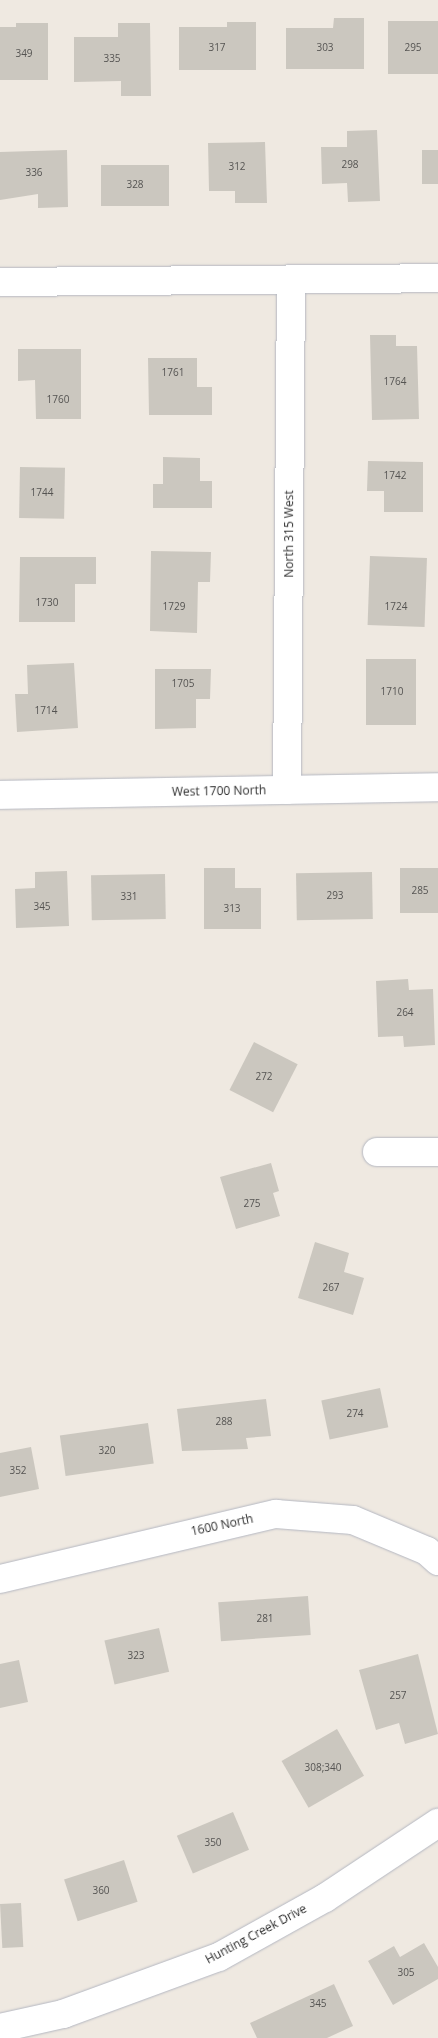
<!DOCTYPE html>
<style>
body{margin:0}
#map{position:relative;width:438px;height:2038px;overflow:hidden;background:#efe9e1;font-family:"Open Sans",sans-serif}
div>[style]{position:absolute}
.building>*{inset:0;background:#cbc7bf;transform-origin:0 0}
.roads{filter:drop-shadow(0 0 1px #b4b7c1) drop-shadow(0 0 1px #b4b7c1)}
.minor>*{height:28px;margin:-14px;padding:0 14px;transform-origin:14px;border-radius:14px;background:#fff}
span{translate:-50% -50%;white-space:nowrap;text-align:center;line-height:1.15;-webkit-text-stroke:4px #fff;paint-order:stroke}
.number-label{font-size:10px;color:#555452}
.number-label span{-webkit-text-stroke-width:0}
.street-label{font-size:12px;color:#2e2e2e}
</style>
<div id="map">
<div class="building">
<div style="clip-path:polygon(334px 18px,364px 18px,364px 69px,286px 69px,286px 28px,333px 28px)"></div>
<div style="left:438px;top:21px;width:53px;height:50px;rotate:90deg"></div>
<div style="clip-path:polygon(227px 22px,256px 22px,256px 70px,179px 70px,179px 27px,227px 27px)"></div>
<div style="clip-path:polygon(16px 23px,48px 23px,48px 80px,0 80px,0 27px,16px 27px)"></div>
<div style="clip-path:polygon(118px 23px,150px 23px,151px 96px,121px 96px,121px 81px,74px 82px,74px 37px,118px 37px)"></div>
<div style="clip-path:polygon(377px 130px,380px 201px,348px 202px,347px 183px,322px 184px,321px 147px,347px 147px,347px 131px)"></div>
<div style="clip-path:polygon(265px 142px,267px 203px,235px 203px,235px 191px,209px 191px,208px 143px)"></div>
<div style="clip-path:polygon(67px 150px,68px 207px,38px 208px,38px 194px,0 200px,0 152px)"></div>
<div style="left:422px;top:150px;width:16px;height:34px"></div>
<div style="left:101px;top:165px;width:68px;height:41px"></div>
<div style="clip-path:polygon(370px 335px,396px 335px,396px 346px,417px 346px,419px 419px,372px 420px)"></div>
<div style="clip-path:polygon(18px 349px,81px 349px,81px 419px,36px 419px,35px 380px,18px 381px)"></div>
<div style="clip-path:polygon(148px 358px,197px 358px,197px 387px,212px 387px,212px 415px,149px 415px)"></div>
<div style="clip-path:polygon(163px 457px,200px 458px,200px 481px,212px 481px,212px 508px,153px 508px,153px 484px,163px 484px)"></div>
<div style="clip-path:polygon(368px 461px,423px 462px,423px 512px,384px 512px,384px 491px,367px 491px)"></div>
<div style="left:20px;top:467px;width:45px;height:51px;rotate:1deg"></div>
<div style="clip-path:polygon(151px 551px,211px 552px,210px 582px,198px 582px,197px 633px,150px 631px)"></div>
<div style="left:370px;top:556px;width:57px;height:69px;rotate:2deg"></div>
<div style="clip-path:polygon(20px 557px,96px 557px,96px 584px,75px 584px,75px 622px,19px 622px)"></div>
<div style="left:366px;top:659px;width:50px;height:66px"></div>
<div style="clip-path:polygon(74px 663px,78px 728px,17px 732px,15px 694px,28px 694px,27px 665px)"></div>
<div style="clip-path:polygon(155px 669px,211px 669px,210px 699px,196px 699px,196px 728px,155px 729px)"></div>
<div style="clip-path:polygon(204px 868px,235px 868px,235px 888px,261px 888px,261px 929px,204px 929px)"></div>
<div style="left:438px;top:868px;width:45px;height:38px;rotate:90deg"></div>
<div style="clip-path:polygon(67px 871px,69px 926px,16px 928px,15px 889px,35px 888px,35px 872px)"></div>
<div style="left:372px;top:872px;width:47px;height:76px;rotate:89deg"></div>
<div style="left:165px;top:874px;width:45px;height:74px;rotate:89deg"></div>
<div style="clip-path:polygon(408px 979px,409px 990px,433px 989px,435px 1045px,404px 1047px,403px 1036px,378px 1037px,376px 981px)"></div>
<div style="left:254px;top:1042px;width:49px;height:54px;rotate:27deg"></div>
<div style="clip-path:polygon(271px 1163px,279px 1191px,273px 1193px,280px 1216px,236px 1229px,220px 1177px)"></div>
<div style="clip-path:polygon(315px 1242px,349px 1253px,344px 1272px,364px 1278px,353px 1315px,298px 1298px)"></div>
<div style="left:380px;top:1388px;width:40px;height:60px;rotate:78deg"></div>
<div style="clip-path:polygon(266px 1399px,271px 1436px,246px 1438px,248px 1449px,182px 1451px,177px 1409px)"></div>
<div style="left:148px;top:1423px;width:41px;height:89px;rotate:82deg"></div>
<div style="clip-path:polygon(31px 1447px,39px 1489px,0 1497px,0 1453px)"></div>
<div style="left:308px;top:1596px;width:39px;height:90px;rotate:86deg"></div>
<div style="left:159px;top:1628px;width:45px;height:56px;rotate:77deg"></div>
<div style="clip-path:polygon(418px 1654px,438px 1734px,405px 1744px,399px 1723px,376px 1730px,359px 1670px)"></div>
<div style="clip-path:polygon(19px 1660px,28px 1702px,0 1708px,0 1664px)"></div>
<div style="left:337px;top:1729px;width:54px;height:64px;rotate:60deg"></div>
<div style="left:233px;top:1812px;width:41px;height:61px;rotate:67deg"></div>
<div style="left:124px;top:1860px;width:44px;height:63px;rotate:72deg"></div>
<div style="left:21px;top:1903px;width:44px;height:21px;rotate:87deg"></div>
<div style="clip-path:polygon(424px 1943px,438px 1967px,438px 1979px,393px 2005px,368px 1961px,394px 1946px,400px 1957px)"></div>
<div style="clip-path:polygon(334px 1984px,353px 2026px,327px 2038px,257px 2038px,250px 2023px)"></div>
</div>
<div class="roads">
<div class="minor">
<div style="left:0;top:282px;width:438px;rotate:-0.5deg"></div>
<div style="left:287px;top:790px;width:511px;rotate:-89.55deg"></div>
<div style="left:0;top:795px;width:438px;rotate:-1deg"></div>
<div style="left:377px;top:1152px;width:61px"></div>
<div style="left:0;top:1579px;width:284px;rotate:-13.3deg"></div>
<div style="left:276px;top:1514px;width:77px;rotate:4.5deg"></div>
<div style="left:353px;top:1520px;width:80px;rotate:22.7deg"></div>
<div style="left:427px;top:1551px;width:15px;rotate:42deg"></div>
<div style="left:0;top:2028px;width:65px;rotate:-12.5deg"></div>
<div style="left:63px;top:2014px;width:166px;rotate:-20.1deg"></div>
<div style="left:219px;top:1957px;width:121px;rotate:-29.1deg"></div>
<div style="left:325px;top:1898px;width:136px;rotate:-33.6deg"></div>
</div>
</div>
<div class="number-label">
<span style="left:217px;top:48px">317</span>
<span style="left:325px;top:48px">303</span>
<span style="left:413px;top:48px">295</span>
<span style="left:24px;top:54px">349</span>
<span style="left:112px;top:59px">335</span>
<span style="left:350px;top:165px">298</span>
<span style="left:237px;top:167px">312</span>
<span style="left:34px;top:173px">336</span>
<span style="left:135px;top:185px">328</span>
<span style="left:173px;top:373px">1761</span>
<span style="left:395px;top:382px">1764</span>
<span style="left:58px;top:400px">1760</span>
<span style="left:395px;top:476px">1742</span>
<span style="left:42px;top:493px">1744</span>
<span style="left:47px;top:603px">1730</span>
<span style="left:174px;top:607px">1729</span>
<span style="left:396px;top:607px">1724</span>
<span style="left:183px;top:684px">1705</span>
<span style="left:392px;top:692px">1710</span>
<span style="left:46px;top:711px">1714</span>
<span style="left:420px;top:891px">285</span>
<span style="left:335px;top:896px">293</span>
<span style="left:129px;top:897px">331</span>
<span style="left:42px;top:907px">345</span>
<span style="left:232px;top:909px">313</span>
<span style="left:405px;top:1013px">264</span>
<span style="left:264px;top:1077px">272</span>
<span style="left:252px;top:1204px">275</span>
<span style="left:331px;top:1288px">267</span>
<span style="left:355px;top:1414px">274</span>
<span style="left:224px;top:1422px">288</span>
<span style="left:107px;top:1451px">320</span>
<span style="left:18px;top:1471px">352</span>
<span style="left:265px;top:1619px">281</span>
<span style="left:136px;top:1656px">323</span>
<span style="left:398px;top:1696px">257</span>
<span style="left:323px;top:1768px">308;340</span>
<span style="left:213px;top:1843px">350</span>
<span style="left:101px;top:1891px">360</span>
<span style="left:406px;top:1973px">305</span>
<span style="left:318px;top:2004px">345</span>
</div>
<div class="street-label">
<span style="left:289px;top:534px;rotate:-90deg">North 315 West</span>
<span style="left:219px;top:791px;rotate:-1deg">West 1700 North</span>
<span style="left:222px;top:1525px;rotate:-12deg">1600 North</span>
<span style="left:256px;top:1934px;rotate:-28deg">Hunting Creek Drive</span>
</div>
</div>
